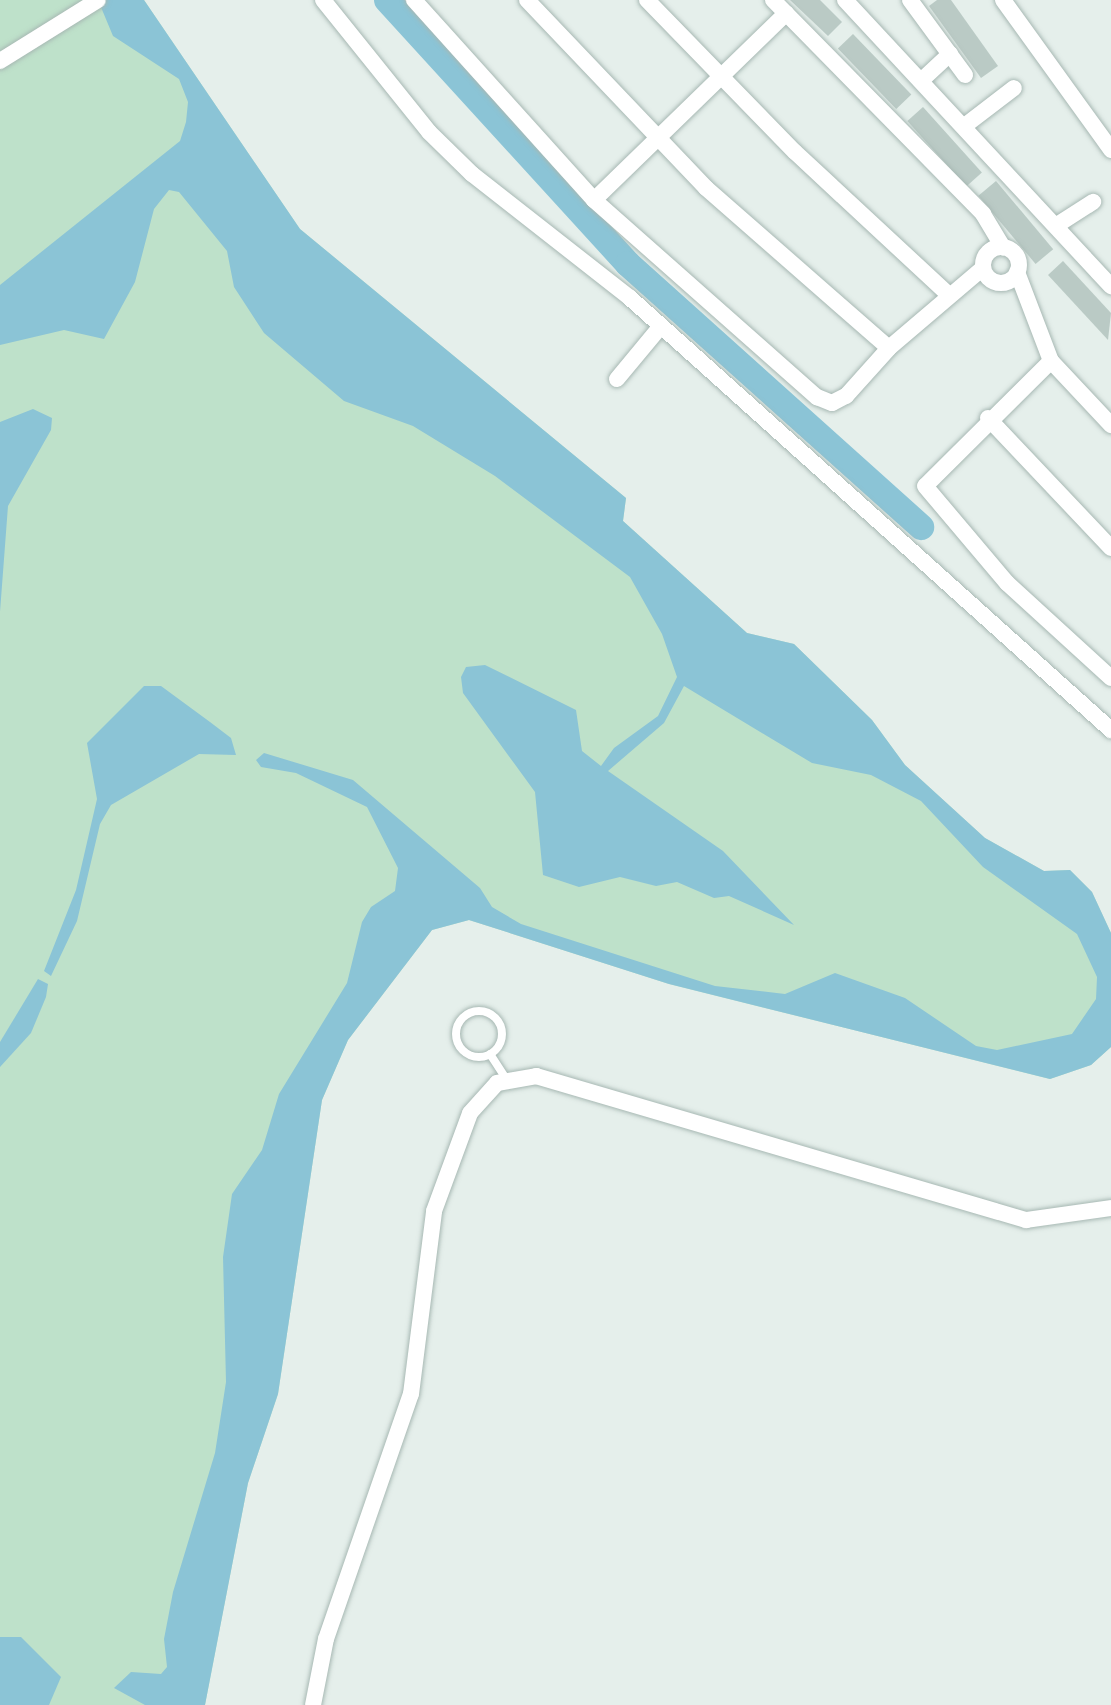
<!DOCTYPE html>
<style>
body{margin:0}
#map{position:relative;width:1111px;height:1705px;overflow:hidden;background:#e5efeb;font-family:Raleway,sans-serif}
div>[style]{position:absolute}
.green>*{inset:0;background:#bee1ca}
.water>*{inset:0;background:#8bc4d6}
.river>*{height:26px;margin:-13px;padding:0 13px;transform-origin:13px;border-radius:13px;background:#8bc4d6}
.building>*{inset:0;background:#bacac5;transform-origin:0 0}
.roads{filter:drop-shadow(0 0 2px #a7b8b3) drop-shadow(0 0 2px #a7b8b3)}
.lane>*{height:8px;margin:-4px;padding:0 4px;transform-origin:4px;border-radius:4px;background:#fff}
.lane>.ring{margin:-4px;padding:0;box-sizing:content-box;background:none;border:8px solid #fff;border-radius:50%}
.street>*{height:16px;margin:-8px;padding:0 8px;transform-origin:8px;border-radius:8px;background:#fff}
.street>.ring{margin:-8px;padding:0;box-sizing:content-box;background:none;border:16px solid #fff;border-radius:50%}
span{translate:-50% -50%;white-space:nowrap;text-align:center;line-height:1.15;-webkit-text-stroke:7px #f6fbf9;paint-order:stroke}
</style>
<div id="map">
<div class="green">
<div style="clip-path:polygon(0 0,144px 0,300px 229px,626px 498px,623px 521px,747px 633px,794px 644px,872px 720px,905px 765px,985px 838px,1044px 871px,1070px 870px,1092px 892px,1111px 933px,1111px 1047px,1091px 1065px,1050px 1079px,669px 984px,469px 920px,432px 930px,348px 1040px,322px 1100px,278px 1394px,248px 1483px,205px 1705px,0 1705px)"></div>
</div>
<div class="water">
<div style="clip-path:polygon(98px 0,144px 0,300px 229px,626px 498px,623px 521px,747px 633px,794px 644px,872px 720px,905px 765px,985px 838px,1044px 871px,1070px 870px,1092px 892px,1111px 933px,1111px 1047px,1091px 1065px,1050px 1079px,669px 984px,469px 920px,432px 930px,348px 1040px,322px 1100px,278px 1394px,248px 1483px,205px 1705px,145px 1705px,114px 1688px,131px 1672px,161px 1674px,167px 1667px,164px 1639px,173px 1592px,215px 1453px,226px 1382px,223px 1257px,232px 1194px,262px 1150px,279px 1094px,347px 983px,362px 922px,371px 907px,395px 891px,398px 868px,367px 807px,296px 773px,261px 767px,256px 760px,264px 753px,353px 780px,480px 888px,492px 907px,521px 924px,715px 986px,785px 994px,835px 973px,905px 998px,976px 1046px,997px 1050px,1072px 1034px,1096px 999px,1097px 977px,1077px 934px,983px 867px,921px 801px,871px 775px,812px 763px,684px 686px,664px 723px,608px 771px,723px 851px,794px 925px,729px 896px,714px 898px,677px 882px,656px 886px,620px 877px,579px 887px,543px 875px,535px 792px,463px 693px,461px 677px,466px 667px,485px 665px,576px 710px,582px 751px,601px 766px,614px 748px,658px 716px,677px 677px,662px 634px,630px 577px,495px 476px,413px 426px,344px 401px,264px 333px,234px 287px,227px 251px,179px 192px,169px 190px,154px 209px,135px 282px,104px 339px,64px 330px,0 345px,0 285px,180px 141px,186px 122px,188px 102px,179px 79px,113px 36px)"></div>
<div style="clip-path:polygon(33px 409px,52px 418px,51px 430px,8px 506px,0 612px,0 422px)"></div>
<div style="clip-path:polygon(144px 686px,161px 686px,210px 722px,231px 738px,236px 755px,199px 754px,111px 805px,100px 824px,77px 921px,51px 976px,44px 971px,76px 890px,97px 799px,87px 743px)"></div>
<div style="clip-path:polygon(38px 979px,48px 984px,46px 997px,31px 1033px,0 1067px,0 1042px)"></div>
<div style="clip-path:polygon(0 1637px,21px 1637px,61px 1677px,49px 1705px,0 1705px)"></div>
</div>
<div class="river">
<div style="left:387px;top:0;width:357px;rotate:47.6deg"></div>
<div style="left:628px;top:264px;width:394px;rotate:41.9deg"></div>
</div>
<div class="building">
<div style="clip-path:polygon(790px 0,820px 0,842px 22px,828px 36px)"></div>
<div style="clip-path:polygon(937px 0,951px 0,998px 66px,981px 78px,929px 6px)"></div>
<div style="left:853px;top:34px;width:84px;height:21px;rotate:46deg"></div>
<div style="left:923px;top:107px;width:88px;height:21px;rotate:48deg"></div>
<div style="left:996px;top:181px;width:89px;height:23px;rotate:50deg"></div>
<div style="clip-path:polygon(1063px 261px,1111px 313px,1108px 340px,1048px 275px)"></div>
</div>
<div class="roads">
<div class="lane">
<div class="ring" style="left:456px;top:1011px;width:38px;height:38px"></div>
<div style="left:490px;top:1054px;width:30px;rotate:57deg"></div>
</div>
<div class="street">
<div style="left:323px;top:0;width:169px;rotate:51.2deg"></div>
<div style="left:429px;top:132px;width:60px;rotate:44.3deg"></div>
<div style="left:472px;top:174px;width:201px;rotate:38.1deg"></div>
<div style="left:630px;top:298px;width:647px;rotate:41.93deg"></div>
<div style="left:414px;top:0;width:269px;rotate:48deg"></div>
<div style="left:594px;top:200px;width:298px;rotate:41.5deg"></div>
<div style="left:817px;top:397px;width:16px;rotate:22deg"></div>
<div style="left:832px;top:403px;width:16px;rotate:-27deg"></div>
<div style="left:846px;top:396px;width:64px;rotate:-48.1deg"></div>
<div style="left:889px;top:348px;width:123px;rotate:-40.4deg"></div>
<div style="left:527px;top:0;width:260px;rotate:46.4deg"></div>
<div style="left:706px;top:188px;width:243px;rotate:41.2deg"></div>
<div style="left:647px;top:0;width:212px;rotate:45.8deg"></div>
<div style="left:795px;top:152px;width:210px;rotate:42.9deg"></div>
<div style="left:773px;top:0;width:300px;rotate:45.5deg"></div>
<div style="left:983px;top:214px;width:39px;rotate:59deg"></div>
<div style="left:845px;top:0;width:391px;rotate:47.1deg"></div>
<div style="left:910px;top:0;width:93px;rotate:53.7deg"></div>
<div style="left:1003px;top:0;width:185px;rotate:54.2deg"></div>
<div style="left:0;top:61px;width:115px;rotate:-31.9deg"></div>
<div style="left:923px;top:79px;width:37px;rotate:-43deg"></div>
<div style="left:967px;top:124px;width:59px;rotate:-37.5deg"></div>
<div style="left:594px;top:200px;width:268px;rotate:-44.2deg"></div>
<div style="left:1057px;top:225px;width:43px;rotate:-32.6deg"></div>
<div class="ring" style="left:983px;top:247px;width:20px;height:20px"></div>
<div style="left:1017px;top:272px;width:95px;rotate:69.1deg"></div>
<div style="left:1051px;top:361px;width:88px;rotate:46.8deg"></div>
<div style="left:1051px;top:361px;width:177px;rotate:135.2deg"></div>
<div style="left:925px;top:486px;width:127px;rotate:49.8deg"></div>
<div style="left:1007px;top:583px;width:141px;rotate:42.4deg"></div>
<div style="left:617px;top:379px;width:69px;rotate:-50.3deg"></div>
<div style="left:988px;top:418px;width:179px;rotate:46.6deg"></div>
<div style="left:313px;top:1705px;width:67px;rotate:-78.9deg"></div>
<div style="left:326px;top:1639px;width:259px;rotate:-70.9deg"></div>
<div style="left:411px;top:1394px;width:184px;rotate:-82.8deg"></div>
<div style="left:434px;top:1211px;width:104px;rotate:-69.8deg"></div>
<div style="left:470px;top:1113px;width:40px;rotate:-48deg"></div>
<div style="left:497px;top:1083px;width:40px;rotate:-10deg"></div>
<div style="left:536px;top:1076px;width:511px;rotate:16.38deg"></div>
<div style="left:1026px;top:1220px;width:86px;rotate:-8deg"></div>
</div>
</div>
</div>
